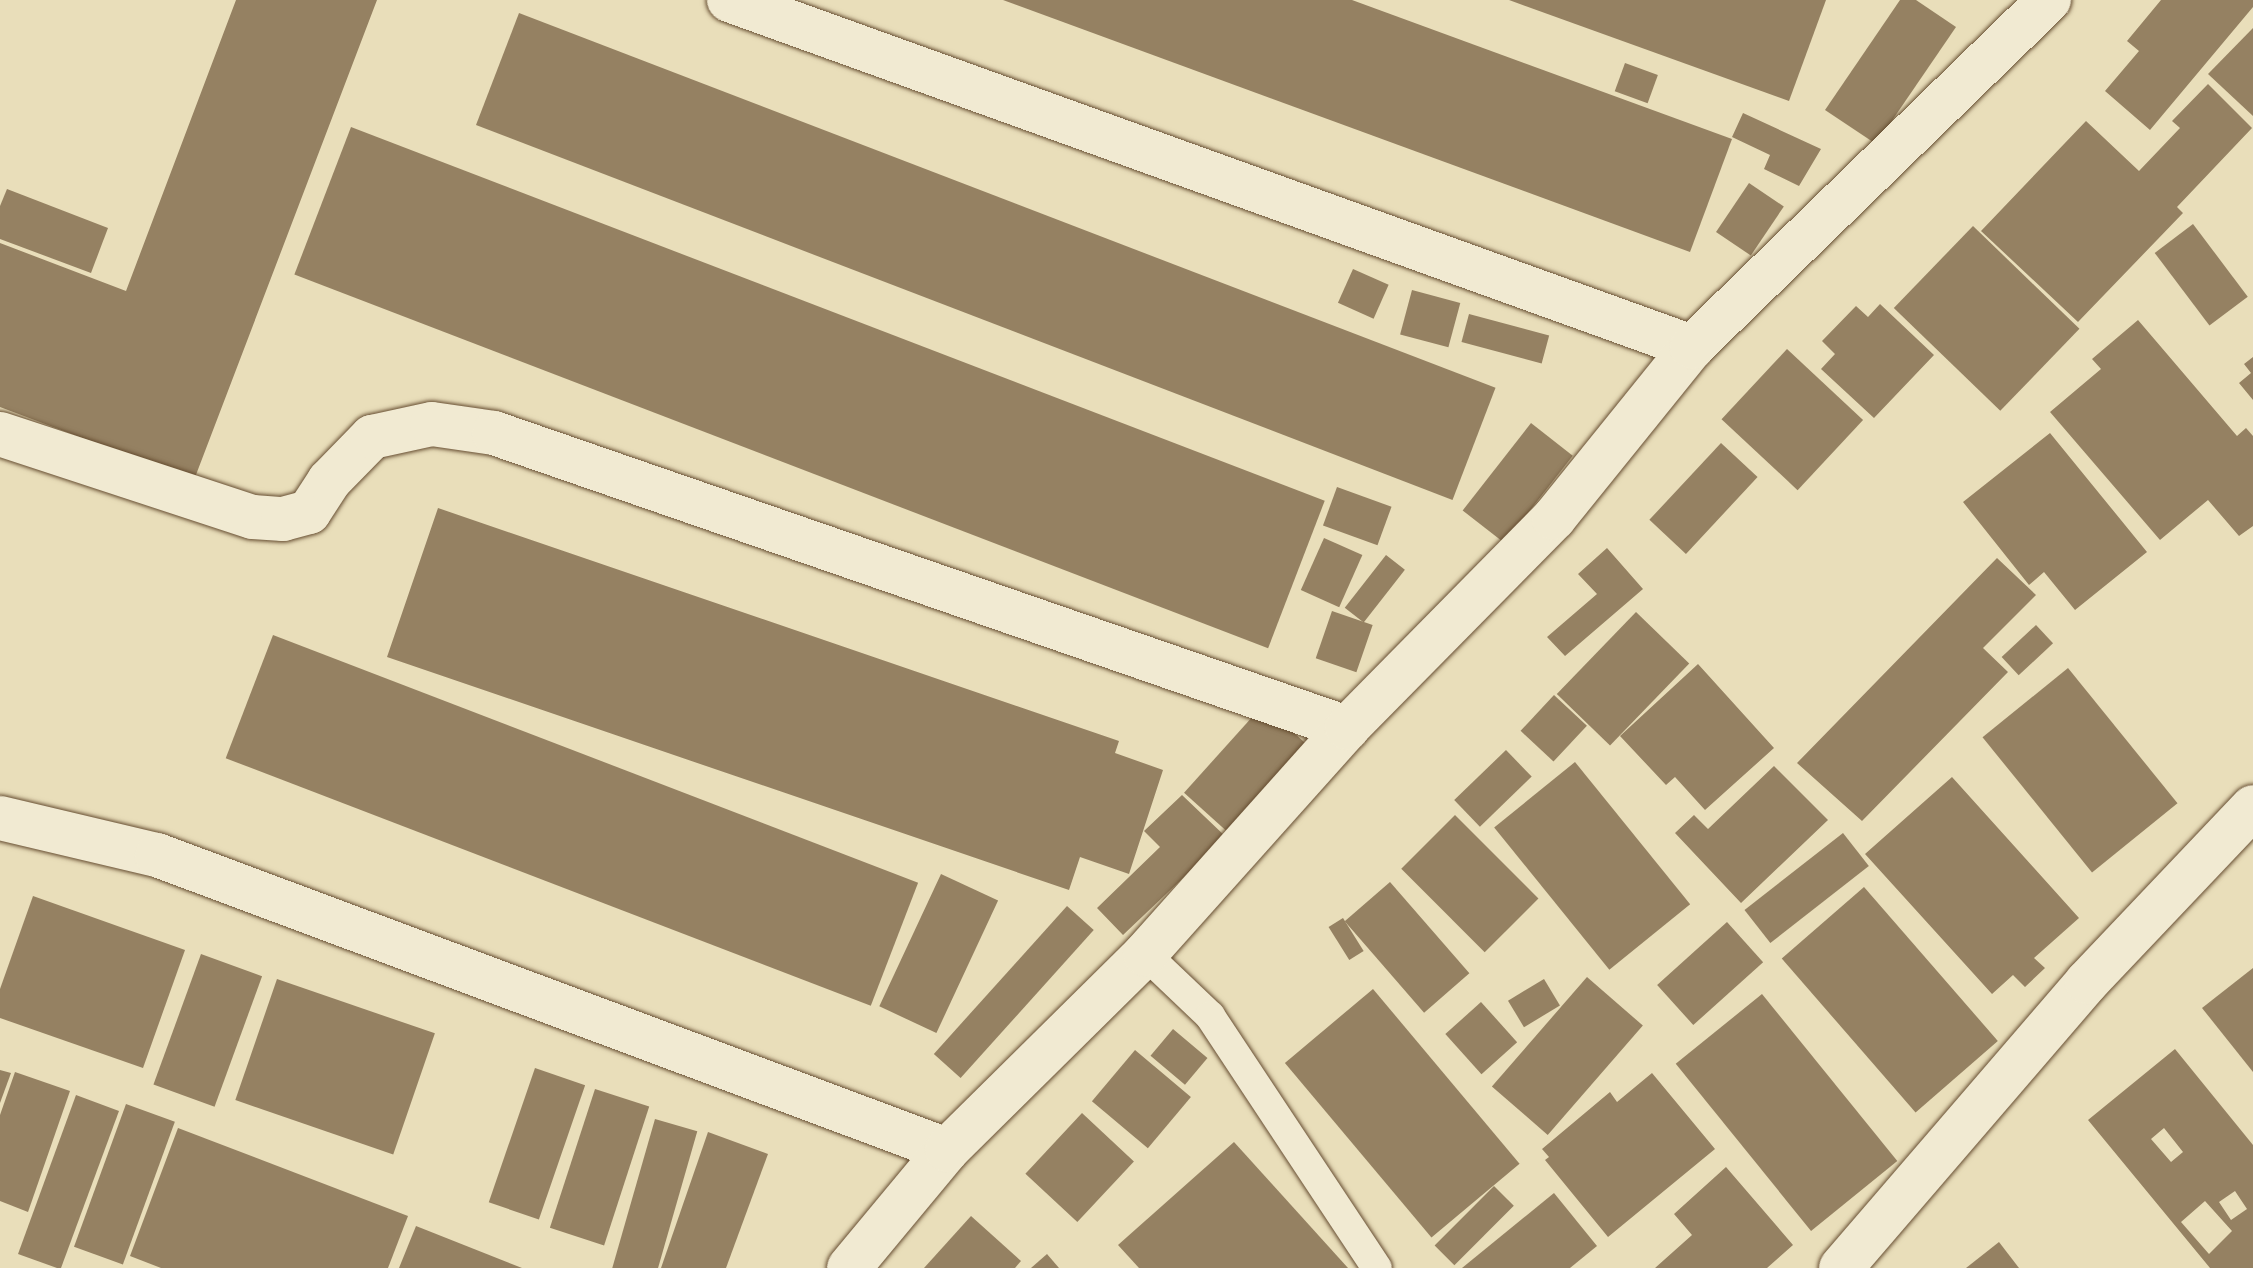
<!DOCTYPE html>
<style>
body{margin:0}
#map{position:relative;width:2253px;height:1268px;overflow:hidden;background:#e9deba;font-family:"Old Standard TT",serif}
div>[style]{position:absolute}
.building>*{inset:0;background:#958162;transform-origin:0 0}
.roads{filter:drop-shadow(0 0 2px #664d31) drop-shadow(0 0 2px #664d31)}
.service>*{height:30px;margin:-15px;padding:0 15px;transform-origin:15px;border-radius:15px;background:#f1ead2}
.minor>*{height:44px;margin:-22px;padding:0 22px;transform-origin:22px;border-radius:22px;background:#f1ead2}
span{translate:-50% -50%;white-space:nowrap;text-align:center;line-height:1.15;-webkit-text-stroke:7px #f1ead2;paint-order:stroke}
</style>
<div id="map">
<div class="building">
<div style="clip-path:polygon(236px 0,377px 0,194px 480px,0 407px,0 243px,126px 291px)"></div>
<div style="clip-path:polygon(1003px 0,1352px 0,1732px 139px,1690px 252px)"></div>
<div style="clip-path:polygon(1509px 0,1826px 0,1789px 101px)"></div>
<div style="clip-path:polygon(1900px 0,1916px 0,1956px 27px,1876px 144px,1825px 110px)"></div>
<div style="clip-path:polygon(2161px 0,2253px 0,2253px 7px,2150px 130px,2105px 91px,2139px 51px,2127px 41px)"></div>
<div style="left:519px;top:13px;width:1046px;height:120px;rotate:21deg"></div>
<div style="clip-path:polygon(2253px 28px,2253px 116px,2208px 74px)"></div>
<div style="left:1625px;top:63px;width:35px;height:30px;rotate:20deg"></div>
<div style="clip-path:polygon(2208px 84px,2252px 128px,2177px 207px,2183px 213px,2078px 322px,1981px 231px,2086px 121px,2139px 171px,2180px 128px,2172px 121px)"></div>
<div style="clip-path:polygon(1743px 113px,1821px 149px,1799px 186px,1764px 169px,1770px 155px,1732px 137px)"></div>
<div style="left:351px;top:127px;width:1043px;height:158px;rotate:21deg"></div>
<div style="left:1749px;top:183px;width:42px;height:59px;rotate:34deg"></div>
<div style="clip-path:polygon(7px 189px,108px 228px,91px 273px,0 239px,0 206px)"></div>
<div style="left:2193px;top:224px;width:91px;height:48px;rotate:53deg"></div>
<div style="left:1973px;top:226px;width:148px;height:114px;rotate:44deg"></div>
<div style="left:1353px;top:269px;width:39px;height:37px;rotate:24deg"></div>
<div style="left:1412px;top:290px;width:50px;height:46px;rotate:15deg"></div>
<div style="clip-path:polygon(1880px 304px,1934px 355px,1874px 418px,1821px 369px,1835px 354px,1822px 341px,1856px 306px,1868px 317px)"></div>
<div style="left:1469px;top:314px;width:83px;height:29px;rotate:15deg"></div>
<div style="clip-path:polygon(2138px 320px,2237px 436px,2246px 428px,2253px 436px,2253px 526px,2239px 536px,2208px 500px,2160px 540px,2050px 412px,2101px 369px,2092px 359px)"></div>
<div style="left:1787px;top:349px;width:104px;height:96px;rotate:43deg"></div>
<div style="clip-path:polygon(2253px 357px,2253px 400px,2239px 383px,2251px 373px,2244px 364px)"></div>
<div style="left:1531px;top:423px;width:53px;height:111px;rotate:38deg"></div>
<div style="clip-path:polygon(2050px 433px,2147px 552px,2075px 610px,2044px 572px,2029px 585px,1963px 502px)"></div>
<div style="left:1721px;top:443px;width:50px;height:105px;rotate:43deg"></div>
<div style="left:1337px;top:487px;width:58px;height:41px;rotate:20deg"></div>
<div style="clip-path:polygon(438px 508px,1119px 741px,1115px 753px,1163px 770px,1129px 874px,1080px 857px,1069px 890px,387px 657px)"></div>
<div style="left:1324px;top:538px;width:42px;height:57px;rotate:24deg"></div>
<div style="clip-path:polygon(1607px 548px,1643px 589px,1565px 656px,1547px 637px,1597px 594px,1578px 574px)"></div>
<div style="left:1386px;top:555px;width:24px;height:67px;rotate:38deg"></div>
<div style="clip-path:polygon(1997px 558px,2036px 595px,1983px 648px,2008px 672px,1862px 821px,1797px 763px)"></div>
<div style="left:1332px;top:611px;width:43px;height:50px;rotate:19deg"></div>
<div style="left:1636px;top:612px;width:74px;height:114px;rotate:44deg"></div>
<div style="left:2036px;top:625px;width:25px;height:47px;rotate:47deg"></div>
<div style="left:273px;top:635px;width:691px;height:132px;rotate:21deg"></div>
<div style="clip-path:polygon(1698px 664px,1774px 748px,1705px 810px,1675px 777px,1666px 785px,1620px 736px)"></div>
<div style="left:2068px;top:668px;width:174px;height:110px;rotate:51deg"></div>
<div style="left:1554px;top:695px;width:45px;height:49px;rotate:43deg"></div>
<div style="left:1263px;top:705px;width:62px;height:118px;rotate:42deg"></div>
<div style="left:1506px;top:750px;width:37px;height:72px;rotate:46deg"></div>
<div style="left:1575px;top:762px;width:183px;height:104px;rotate:51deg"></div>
<div style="clip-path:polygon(1774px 766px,1828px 820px,1741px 903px,1675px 833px,1694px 815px,1708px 829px)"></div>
<div style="clip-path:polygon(1952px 777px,2079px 918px,2034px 958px,2045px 968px,2025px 987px,2013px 975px,1992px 994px,1865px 854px)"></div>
<div style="clip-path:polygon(1182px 795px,1226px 837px,1123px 935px,1097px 908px,1160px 847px,1144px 831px)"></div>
<div style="left:1455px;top:815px;width:118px;height:76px;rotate:45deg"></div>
<div style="left:1843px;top:833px;width:42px;height:125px;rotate:52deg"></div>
<div style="left:941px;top:874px;width:63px;height:146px;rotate:25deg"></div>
<div style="left:1390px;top:882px;width:121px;height:60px;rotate:49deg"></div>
<div style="left:1864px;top:887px;width:204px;height:109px;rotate:49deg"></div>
<div style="clip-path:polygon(33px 896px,185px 950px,143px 1068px,0 1018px,0 989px)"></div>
<div style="left:1067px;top:906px;width:36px;height:199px;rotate:42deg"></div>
<div style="left:1343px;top:918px;width:39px;height:17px;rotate:58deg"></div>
<div style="left:1727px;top:922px;width:54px;height:94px;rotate:48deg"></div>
<div style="left:201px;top:954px;width:65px;height:139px;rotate:20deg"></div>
<div style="clip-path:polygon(2253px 968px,2253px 1072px,2202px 1008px)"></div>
<div style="left:1587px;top:977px;width:74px;height:145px;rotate:41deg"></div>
<div style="left:277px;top:979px;width:167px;height:128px;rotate:19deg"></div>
<div style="left:1544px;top:979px;width:31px;height:42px;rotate:59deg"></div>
<div style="left:1373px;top:989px;width:228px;height:115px;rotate:50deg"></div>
<div style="left:1762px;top:994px;width:215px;height:111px;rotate:51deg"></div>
<div style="left:1481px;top:1002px;width:54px;height:48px;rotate:48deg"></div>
<div style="left:1173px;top:1029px;width:45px;height:35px;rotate:40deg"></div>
<div style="clip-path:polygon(evenodd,2175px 1049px,2253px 1145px,2253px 1268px,2210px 1268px,2088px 1120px,2175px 1049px,2164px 1128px,2183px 1152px,2171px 1162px,2151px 1139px,2164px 1128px,2175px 1049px,2235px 1191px,2247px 1209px,2231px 1220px,2219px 1202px,2235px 1191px,2175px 1049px,2205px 1201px,2232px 1231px,2209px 1254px,2181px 1222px,2205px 1201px)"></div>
<div style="left:1135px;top:1050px;width:73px;height:67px;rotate:40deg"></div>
<div style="left:535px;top:1068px;width:53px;height:142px;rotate:19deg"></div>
<div style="clip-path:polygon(0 1070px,11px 1073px,0 1103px)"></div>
<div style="clip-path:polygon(15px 1072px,70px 1091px,28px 1212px,0 1201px,0 1115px)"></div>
<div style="clip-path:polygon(1652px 1073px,1715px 1149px,1608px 1237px,1545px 1160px,1549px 1157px,1542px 1149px,1610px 1092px,1617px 1102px)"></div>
<div style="left:595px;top:1089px;width:57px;height:146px;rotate:18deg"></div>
<div style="clip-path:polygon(76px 1095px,119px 1111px,61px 1268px,57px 1268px,18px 1254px)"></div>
<div style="left:126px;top:1104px;width:52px;height:152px;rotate:20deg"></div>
<div style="left:1082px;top:1113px;width:71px;height:83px;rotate:43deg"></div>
<div style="left:655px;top:1119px;width:44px;height:155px;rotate:16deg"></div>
<div style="clip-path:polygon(178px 1128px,408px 1216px,388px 1268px,161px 1268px,130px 1256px)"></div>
<div style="clip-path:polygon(708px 1132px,768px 1154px,726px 1268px,661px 1268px)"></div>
<div style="clip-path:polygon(1234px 1142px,1348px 1268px,1139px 1268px,1118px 1245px)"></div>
<div style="clip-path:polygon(1726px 1167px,1793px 1245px,1767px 1268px,1655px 1268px,1692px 1235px,1674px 1214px)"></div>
<div style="left:1494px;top:1186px;width:28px;height:84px;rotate:45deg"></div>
<div style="clip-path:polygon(1554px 1193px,1597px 1246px,1570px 1268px,1462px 1268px)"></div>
<div style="clip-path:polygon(971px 1216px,1021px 1261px,1015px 1268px,924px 1268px)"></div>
<div style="clip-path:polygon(416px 1226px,522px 1268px,399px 1268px)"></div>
<div style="clip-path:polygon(1999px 1242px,2019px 1268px,1966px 1268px)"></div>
<div style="clip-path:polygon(1047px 1254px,1059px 1268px,1031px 1268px)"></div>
</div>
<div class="roads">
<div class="service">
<div style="left:1145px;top:954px;width:90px;rotate:43.6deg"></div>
<div style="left:1210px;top:1016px;width:302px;rotate:56.5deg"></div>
</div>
<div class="minor">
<div style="left:729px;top:0;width:1024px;rotate:19.82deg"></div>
<div style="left:0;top:434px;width:266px;rotate:18.2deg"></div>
<div style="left:253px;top:517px;width:30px;rotate:4deg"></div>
<div style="left:283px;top:519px;width:27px;rotate:-15deg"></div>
<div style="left:309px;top:512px;width:37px;rotate:-57deg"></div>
<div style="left:329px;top:481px;width:62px;rotate:-45.7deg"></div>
<div style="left:372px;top:437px;width:61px;rotate:-12.2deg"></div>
<div style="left:432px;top:424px;width:63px;rotate:8.3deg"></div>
<div style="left:494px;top:433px;width:903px;rotate:19.08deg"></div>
<div style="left:0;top:818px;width:161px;rotate:13.3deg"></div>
<div style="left:157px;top:855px;width:843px;rotate:20.48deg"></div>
<div style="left:849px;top:1268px;width:153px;rotate:-50.3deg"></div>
<div style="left:947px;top:1150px;width:279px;rotate:-44.7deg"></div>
<div style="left:1145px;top:954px;width:303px;rotate:-48.2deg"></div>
<div style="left:1347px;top:728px;width:295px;rotate:-45.4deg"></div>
<div style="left:1554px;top:518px;width:220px;rotate:-51.1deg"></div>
<div style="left:1692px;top:347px;width:498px;rotate:-44.2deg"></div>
<div style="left:1841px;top:1268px;width:377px;rotate:-49.3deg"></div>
<div style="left:2087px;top:982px;width:241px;rotate:-46.5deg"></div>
</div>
</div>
</div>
